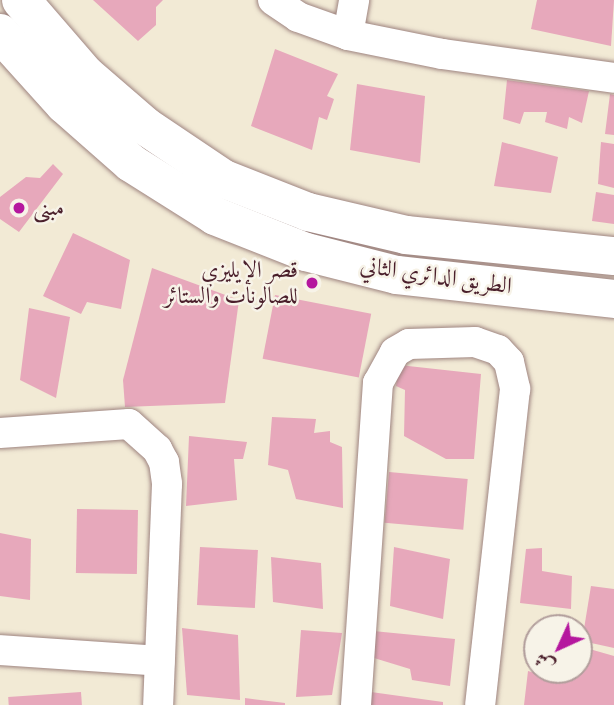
<!DOCTYPE html>
<meta charset="utf-8">
<style>
body{margin:0}
#map{position:relative;width:614px;height:705px;overflow:hidden;background:#f2ead5;font-family:"IM FELL French Canon",Amiri,serif}
div>[style]{position:absolute}
.building>*{inset:0;background:#e7a8bb;transform-origin:0 0}
.roads{filter:drop-shadow(0 0 2px #9e8480) drop-shadow(0 0 2px #9e8480)}
.street>*{height:30px;margin:-15px;padding:0 15px;transform-origin:15px;border-radius:15px;background:#fff}
.primary>*{height:38px;margin:-19px;padding:0 19px;transform-origin:19px;border-radius:19px;background:#fff}
.dots>*{width:19px;height:19px;translate:-50% -50%;box-sizing:border-box;border:4px solid #f7f3e8;border-radius:50%}
span{translate:-50% -50%;white-space:nowrap;text-align:center;line-height:1.15;-webkit-text-stroke:5px #f7f3e8;paint-order:stroke}
.poi-label{font-size:23px;color:#4a1f2b}
.left{translate:0 -50%;text-align:left}
.right{translate:-100% -50%;text-align:right}
.street-label{font-size:23px;color:#4a1f2b}
.north{position:absolute;left:523px;top:614px;width:70px;height:70px;box-sizing:border-box;background:#f7f3e8;border:2px solid #b29e9c;border-radius:50%;rotate:225deg;font-size:19px;font-weight:700;line-height:28px;text-align:center;color:#4a1f2b}
.north::after{content:'';display:block;margin:auto;width:24px;height:32px;background:#b5179e;clip-path:polygon(50% 0,100% 100%,50% 72%,0 100%)}
</style>
<div id="map">
<div class="building">
<div style="clip-path:polygon(93px 0,163px 0,156px 7px,156px 25px,138px 41px)"></div>
<div style="clip-path:polygon(537px 0,614px 0,611px 46px,531px 29px)"></div>
<div style="clip-path:polygon(275px 49px,338px 74px,327px 96px,334px 99px,327px 120px,319px 117px,312px 150px,251px 126px)"></div>
<div style="clip-path:polygon(507px 80px,589px 91px,582px 123px,569px 117px,567px 129px,545px 122px,547px 112px,524px 112px,520px 124px,503px 119px)"></div>
<div style="clip-path:polygon(357px 84px,425px 96px,420px 163px,350px 150px)"></div>
<div style="clip-path:polygon(610px 94px,614px 95px,614px 135px,605px 134px)"></div>
<div style="clip-path:polygon(502px 142px,558px 157px,551px 193px,494px 186px)"></div>
<div style="clip-path:polygon(601px 142px,614px 144px,614px 188px,598px 184px)"></div>
<div style="clip-path:polygon(53px 164px,63px 174px,19px 232px,0 219px,0 197px,26px 177px,40px 178px)"></div>
<div style="clip-path:polygon(596px 192px,614px 195px,614px 224px,592px 221px)"></div>
<div style="clip-path:polygon(73px 233px,130px 260px,121px 309px,87px 302px,81px 314px,43px 296px)"></div>
<div style="clip-path:polygon(152px 268px,239px 300px,225px 403px,125px 407px,123px 380px)"></div>
<div style="left:275px;top:295px;width:98px;height:65px;rotate:11deg"></div>
<div style="clip-path:polygon(29px 308px,70px 317px,56px 398px,20px 380px)"></div>
<div style="clip-path:polygon(399px 365px,481px 374px,474px 459px,446px 459px,404px 436px,405px 390px,396px 386px)"></div>
<div style="clip-path:polygon(272px 417px,316px 419px,314px 433px,330px 431px,330px 442px,342px 447px,343px 508px,296px 499px,288px 470px,268px 465px)"></div>
<div style="clip-path:polygon(189px 436px,247px 442px,243px 459px,234px 459px,237px 500px,186px 506px)"></div>
<div style="left:389px;top:472px;width:79px;height:51px;rotate:5deg"></div>
<div style="left:77px;top:509px;width:61px;height:64px;rotate:1deg"></div>
<div style="clip-path:polygon(0 533px,31px 539px,30px 600px,0 596px)"></div>
<div style="left:200px;top:547px;width:58px;height:58px;rotate:3deg"></div>
<div style="clip-path:polygon(394px 547px,450px 559px,443px 619px,390px 606px)"></div>
<div style="clip-path:polygon(542px 548px,542px 571px,572px 576px,571px 609px,520px 603px,526px 549px)"></div>
<div style="clip-path:polygon(271px 557px,321px 563px,323px 609px,273px 602px)"></div>
<div style="clip-path:polygon(591px 586px,614px 589px,614px 648px,582px 641px)"></div>
<div style="clip-path:polygon(182px 628px,238px 635px,240px 700px,187px 695px)"></div>
<div style="clip-path:polygon(301px 630px,342px 633px,332px 695px,296px 697px)"></div>
<div style="clip-path:polygon(373px 631px,455px 639px,450px 686px,412px 680px,410px 669px,374px 658px)"></div>
<div style="clip-path:polygon(579px 646px,614px 656px,614px 705px,524px 705px,528px 671px,560px 680px,562px 670px,579px 670px)"></div>
<div style="left:81px;top:692px;width:13px;height:73px;rotate:86deg"></div>
<div style="clip-path:polygon(371px 692px,443px 702px,443px 705px,371px 705px)"></div>
<div style="clip-path:polygon(245px 698px,285px 703px,285px 705px,245px 705px)"></div>
</div>
<div class="roads">
<div class="street">
<div style="left:273px;top:0;width:30px;rotate:34deg"></div>
<div style="left:298px;top:17px;width:53px;rotate:19.8deg"></div>
<div style="left:348px;top:35px;width:96px;rotate:11.4deg"></div>
<div style="left:442px;top:54px;width:174px;rotate:7.9deg"></div>
<div style="left:348px;top:35px;width:36px;rotate:-80deg"></div>
<div style="left:0;top:433px;width:129px;rotate:-4deg"></div>
<div style="left:129px;top:424px;width:38px;rotate:42deg"></div>
<div style="left:157px;top:449px;width:15px;rotate:62deg"></div>
<div style="left:164px;top:462px;width:22px;rotate:82deg"></div>
<div style="left:167px;top:484px;width:221px;rotate:92.3deg"></div>
<div style="left:0;top:650px;width:160px;rotate:3.9deg"></div>
<div style="left:356px;top:705px;width:323px;rotate:-86.1deg"></div>
<div style="left:378px;top:383px;width:35px;rotate:-61deg"></div>
<div style="left:395px;top:352px;width:16px;rotate:-30deg"></div>
<div style="left:409px;top:344px;width:66px;rotate:-1.7deg"></div>
<div style="left:475px;top:342px;width:24px;rotate:19deg"></div>
<div style="left:498px;top:350px;width:16px;rotate:47deg"></div>
<div style="left:509px;top:362px;width:28px;rotate:77deg"></div>
<div style="left:515px;top:389px;width:318px;rotate:96.3deg"></div>
</div>
<div class="primary">
<div style="left:21px;top:0;width:99px;rotate:49.1deg"></div>
<div style="left:86px;top:75px;width:78px;rotate:40.8deg"></div>
<div style="left:145px;top:126px;width:95px;rotate:33.9deg"></div>
<div style="left:224px;top:179px;width:90px;rotate:21.4deg"></div>
<div style="left:308px;top:212px;width:101px;rotate:13.2deg"></div>
<div style="left:406px;top:235px;width:209px;rotate:5.8deg"></div>
<div style="left:0;top:33px;width:96px;rotate:48deg"></div>
<div style="left:64px;top:104px;width:89px;rotate:41.4deg"></div>
<div style="left:131px;top:163px;width:99px;rotate:32.2deg"></div>
<div style="left:215px;top:216px;width:98px;rotate:21.6deg"></div>
<div style="left:306px;top:252px;width:94px;rotate:14.2deg"></div>
<div style="left:397px;top:275px;width:218px;rotate:6.3deg"></div>
</div>
</div>
<div class="dots">
<div style="left:19px;top:208px;background:#b5179e"></div>
<div style="left:312px;top:283px;background:#b5179e"></div>
</div>
<div class="poi-label">
<span class="left" style="left:33px;top:208px">مبنى</span>
<span class="right" style="left:298px;top:283px">قصر الإيليزي<br>للصالونات والستائر</span>
</div>
<div class="street-label">
<span style="left:436px;top:276px;rotate:8deg">الطريق الدائري الثاني</span>
</div>
<div class="north">ش</div>
</div>
